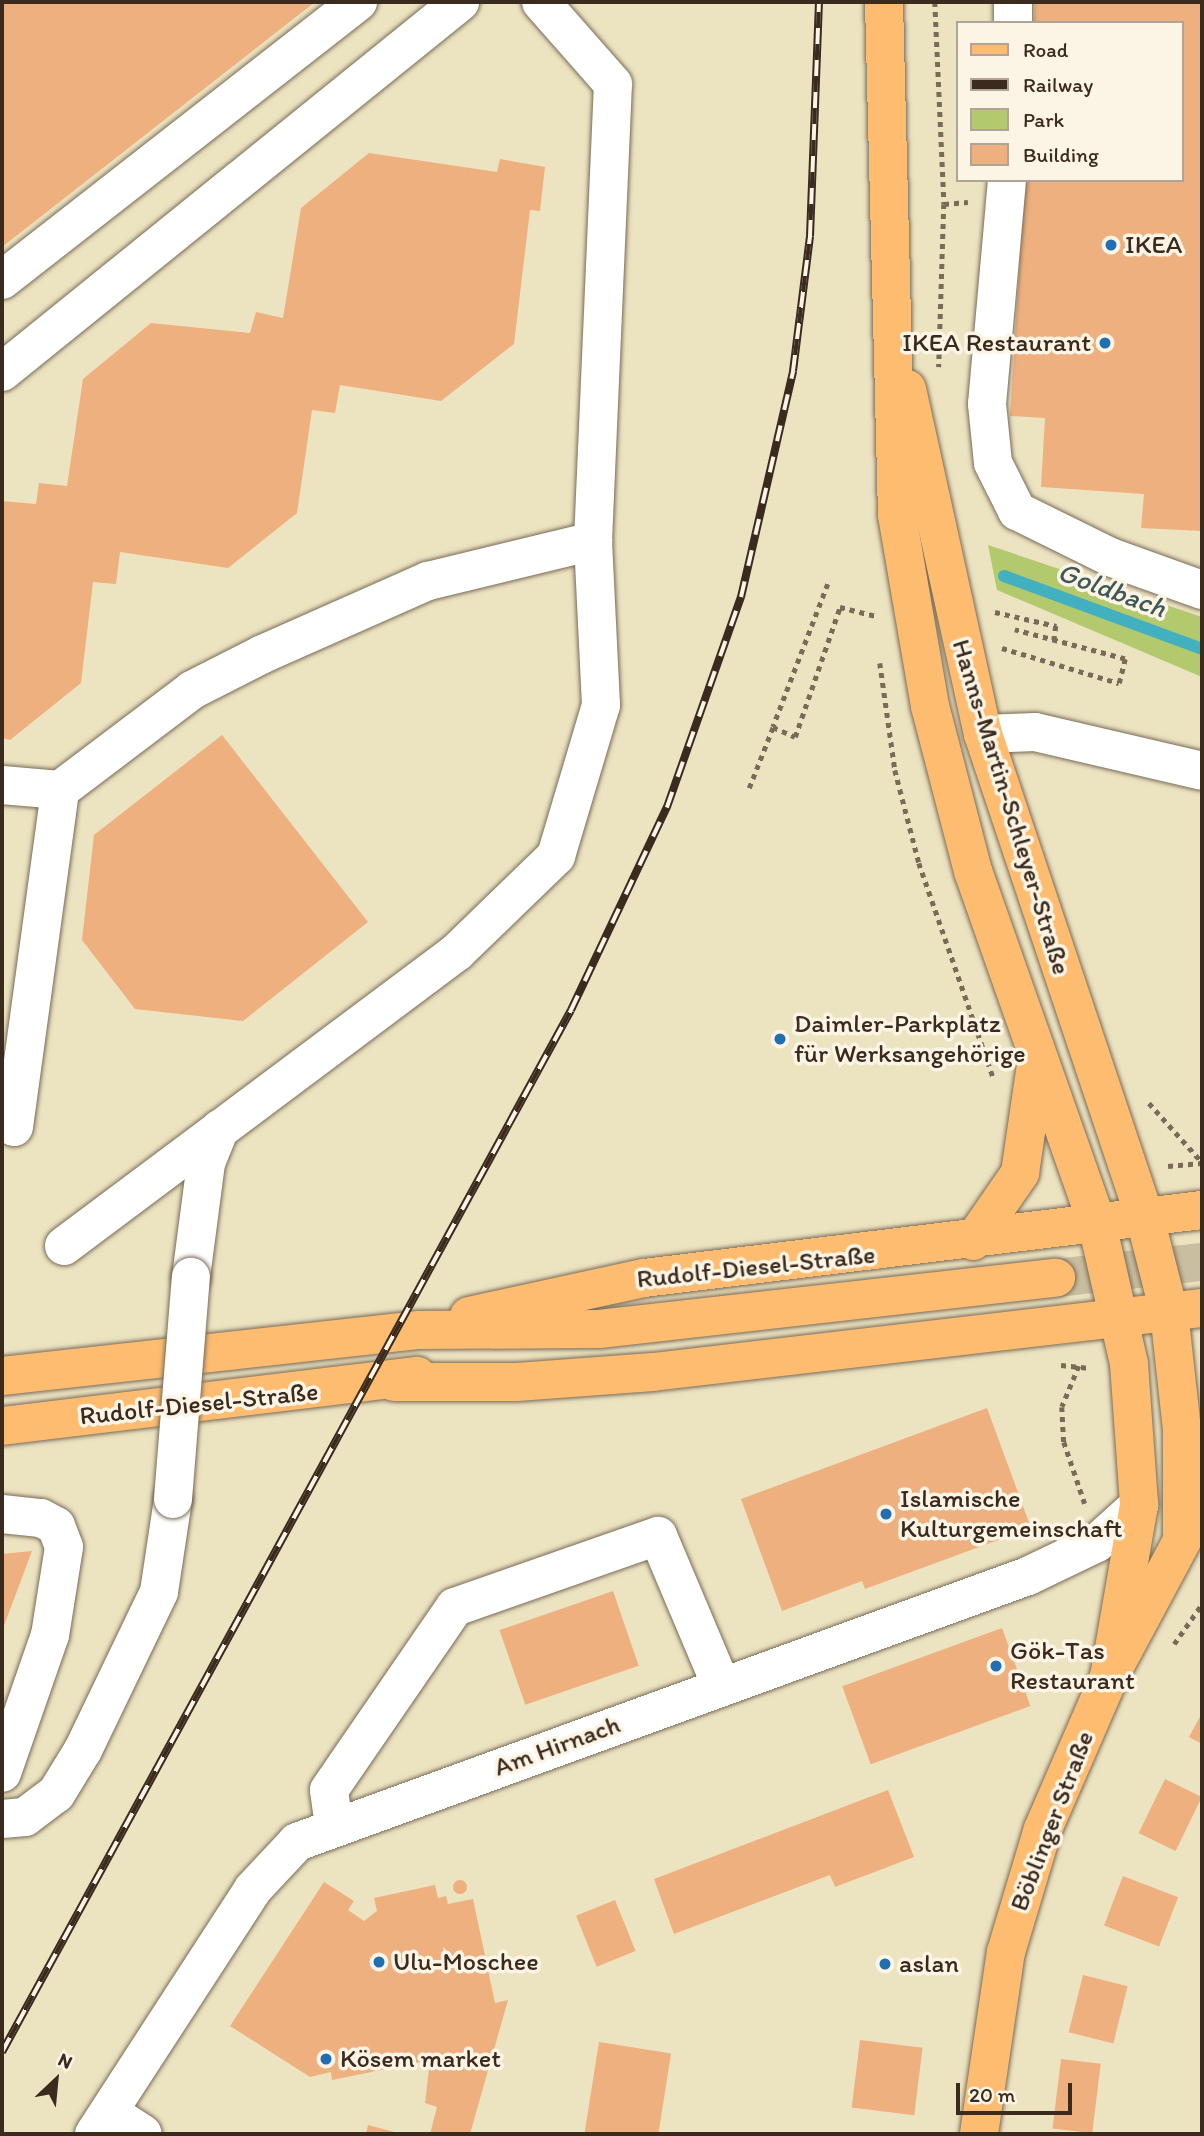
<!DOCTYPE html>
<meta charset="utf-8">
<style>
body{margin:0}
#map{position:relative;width:1204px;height:2136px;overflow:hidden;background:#ece3c1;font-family:Itim,sans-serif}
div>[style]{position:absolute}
.green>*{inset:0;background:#b3c96e}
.stream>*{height:12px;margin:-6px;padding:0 6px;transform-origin:6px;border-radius:6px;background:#43b0c0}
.building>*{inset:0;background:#eeb07f;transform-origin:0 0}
.round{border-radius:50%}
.major-tunnel>*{height:38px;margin-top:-19px;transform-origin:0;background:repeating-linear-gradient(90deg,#c9bea0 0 38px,transparent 0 57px)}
.path>*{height:4.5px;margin-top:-2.25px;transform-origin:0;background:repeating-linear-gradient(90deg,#796b57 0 5px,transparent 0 10px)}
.roads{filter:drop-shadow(0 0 2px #796b57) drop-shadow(0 0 2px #796b57)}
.minor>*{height:38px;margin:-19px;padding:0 19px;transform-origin:19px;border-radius:19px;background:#fff}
.major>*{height:38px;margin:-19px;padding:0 19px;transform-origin:19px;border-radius:19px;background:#fdbc70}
.rail>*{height:8px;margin-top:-4px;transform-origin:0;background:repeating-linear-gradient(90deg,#fcf5e5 0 16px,#3b2a1e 0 32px);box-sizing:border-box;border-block:2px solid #3b2a1e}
.bridges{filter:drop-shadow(0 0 2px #796b57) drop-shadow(0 0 2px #796b57)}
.minor-bridge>*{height:38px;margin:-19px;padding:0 19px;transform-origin:19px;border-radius:19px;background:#fff}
.dots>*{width:19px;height:19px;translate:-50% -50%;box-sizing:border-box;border:4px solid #fcf5e5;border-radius:50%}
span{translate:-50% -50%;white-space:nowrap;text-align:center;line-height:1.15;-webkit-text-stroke:7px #fcf5e5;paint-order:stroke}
.poi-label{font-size:26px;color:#3b2a1e}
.left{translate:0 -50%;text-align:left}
.right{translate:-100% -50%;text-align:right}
.street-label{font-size:26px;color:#3b2a1e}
.water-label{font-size:28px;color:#3e5957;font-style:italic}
.frame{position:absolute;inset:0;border:4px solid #3b2a1e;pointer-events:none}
.legend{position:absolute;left:956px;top:21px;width:228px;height:161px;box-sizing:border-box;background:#fcf5e5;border:2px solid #afa495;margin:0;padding:9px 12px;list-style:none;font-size:21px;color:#3b2a1e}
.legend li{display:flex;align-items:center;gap:14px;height:35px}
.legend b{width:35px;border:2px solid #afa495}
.north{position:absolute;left:21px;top:2045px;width:70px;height:70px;-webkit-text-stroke:5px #fcf5e5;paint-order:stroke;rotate:26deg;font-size:19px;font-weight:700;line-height:28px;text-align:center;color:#3b2a1e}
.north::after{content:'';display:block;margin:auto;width:24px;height:32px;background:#3b2a1e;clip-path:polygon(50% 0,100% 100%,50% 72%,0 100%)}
.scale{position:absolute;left:956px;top:2083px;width:116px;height:32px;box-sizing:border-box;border:4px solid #3b2a1e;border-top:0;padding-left:9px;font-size:21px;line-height:24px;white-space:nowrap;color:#3b2a1e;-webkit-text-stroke:5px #fcf5e5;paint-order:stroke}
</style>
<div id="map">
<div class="green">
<div style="clip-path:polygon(988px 545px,1202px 617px,1202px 677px,997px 590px)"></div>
</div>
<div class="stream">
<div style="left:1004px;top:576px;width:211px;rotate:20.2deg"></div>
</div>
<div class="building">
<div style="clip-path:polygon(2px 2px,315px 2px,2px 247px)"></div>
<div style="clip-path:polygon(1035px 2px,1202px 2px,1202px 531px,1141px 528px,1144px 494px,1041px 487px,1045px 418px,1010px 416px,1023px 209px,1009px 180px,1181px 180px,1181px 23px,1034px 23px)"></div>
<div style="clip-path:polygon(369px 153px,497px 172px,500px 159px,545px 167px,540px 211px,530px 210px,514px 344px,441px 401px,340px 385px,335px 413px,312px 410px,297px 513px,228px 568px,120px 552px,116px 584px,93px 582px,81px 683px,10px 740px,2px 738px,2px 501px,36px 504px,39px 483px,67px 486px,83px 379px,151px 323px,250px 333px,256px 312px,283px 318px,301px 208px)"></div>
<div style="clip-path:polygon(222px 735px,368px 922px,243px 1021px,135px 1009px,82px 940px,94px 835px)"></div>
<div style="clip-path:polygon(987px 1408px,1031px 1528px,865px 1589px,862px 1581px,782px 1611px,741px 1499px)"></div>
<div style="clip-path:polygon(32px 1551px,2px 1631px,2px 1554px)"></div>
<div style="left:613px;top:1591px;width:79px;height:120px;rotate:71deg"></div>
<div style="left:1002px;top:1628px;width:83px;height:170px;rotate:70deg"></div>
<div style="clip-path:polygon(1202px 1713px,1202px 1744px,1189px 1737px)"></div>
<div style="left:1165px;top:1779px;width:41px;height:60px;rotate:26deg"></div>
<div style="clip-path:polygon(888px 1790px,914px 1857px,835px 1887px,830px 1875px,674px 1934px,654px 1879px)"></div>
<div style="left:1123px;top:1876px;width:59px;height:53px;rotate:21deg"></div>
<div class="round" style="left:453px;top:1880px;width:14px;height:14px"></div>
<div style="clip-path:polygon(324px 1882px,354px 1901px,348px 1910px,364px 1921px,377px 1911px,374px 1898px,435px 1885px,438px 1898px,446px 1896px,448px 1904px,473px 1899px,495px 2003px,508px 2000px,470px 2134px,430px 2134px,437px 2107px,425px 2103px,430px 2060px,332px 2080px,331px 2072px,310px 2077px,230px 2026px)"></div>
<div style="left:615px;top:1900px;width:55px;height:42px;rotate:68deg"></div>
<div style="left:1083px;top:1975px;width:46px;height:59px;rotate:14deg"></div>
<div style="left:860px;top:2040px;width:63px;height:68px;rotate:7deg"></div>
<div style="left:599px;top:2042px;width:73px;height:93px;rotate:9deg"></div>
<div style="left:1061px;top:2059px;width:40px;height:70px;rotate:7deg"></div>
<div style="clip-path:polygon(368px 2125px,398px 2133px,398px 2134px,366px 2134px)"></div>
</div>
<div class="major-tunnel">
<div style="left:1056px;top:1278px;width:147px;rotate:-6.3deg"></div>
</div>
<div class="path">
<div style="left:935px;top:2px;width:202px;rotate:87.4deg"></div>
<div style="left:944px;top:204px;width:163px;rotate:91.8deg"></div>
<div style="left:944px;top:204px;width:24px;rotate:-5deg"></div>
<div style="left:939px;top:338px;width:17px;rotate:10deg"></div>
<div style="left:828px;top:584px;width:153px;rotate:111deg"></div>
<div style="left:773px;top:727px;width:24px;rotate:24deg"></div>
<div style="left:795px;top:737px;width:138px;rotate:-70.9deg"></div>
<div style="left:840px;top:607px;width:36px;rotate:14deg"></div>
<div style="left:995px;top:612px;width:63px;rotate:12.9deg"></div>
<div style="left:1056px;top:626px;width:14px;rotate:98deg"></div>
<div style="left:1002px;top:648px;width:122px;rotate:16.7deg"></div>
<div style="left:1119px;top:683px;width:25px;rotate:-76deg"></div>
<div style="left:1125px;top:659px;width:114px;rotate:-165.2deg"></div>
<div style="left:880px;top:663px;width:108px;rotate:82deg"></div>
<div style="left:895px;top:770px;width:96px;rotate:75.5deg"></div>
<div style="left:919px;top:863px;width:229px;rotate:70.9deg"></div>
<div style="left:749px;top:788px;width:66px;rotate:-68.5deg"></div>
<div style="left:1149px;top:1103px;width:79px;rotate:48.1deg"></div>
<div style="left:1168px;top:1166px;width:34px;rotate:-5deg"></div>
<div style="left:1061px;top:1365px;width:29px;rotate:6deg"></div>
<div style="left:1079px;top:1366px;width:44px;rotate:112.5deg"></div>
<div style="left:1062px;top:1407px;width:35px;rotate:87deg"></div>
<div style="left:1064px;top:1442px;width:65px;rotate:71.3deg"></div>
<div style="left:1174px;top:1644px;width:49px;rotate:-55deg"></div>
</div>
<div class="roads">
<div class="minor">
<div style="left:1013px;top:23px;width:21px;rotate:-90deg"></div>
<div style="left:1007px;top:180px;width:225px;rotate:95.1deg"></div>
<div style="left:987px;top:404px;width:59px;rotate:84.2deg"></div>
<div style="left:993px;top:463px;width:54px;rotate:63.4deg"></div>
<div style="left:1017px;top:511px;width:104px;rotate:26.3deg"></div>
<div style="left:1110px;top:557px;width:98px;rotate:19.7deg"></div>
<div style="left:2px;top:280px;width:452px;rotate:-38deg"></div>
<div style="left:2px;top:372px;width:589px;rotate:-38.93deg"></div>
<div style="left:983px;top:734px;width:52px;rotate:-2.2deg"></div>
<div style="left:1035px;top:732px;width:171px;rotate:13.1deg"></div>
<div style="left:2px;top:785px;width:58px;rotate:4.9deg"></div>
<div style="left:14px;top:1127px;width:340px;rotate:-82.2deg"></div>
<div style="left:60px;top:790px;width:166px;rotate:-37.1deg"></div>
<div style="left:192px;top:690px;width:80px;rotate:-26.9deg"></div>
<div style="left:263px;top:654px;width:180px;rotate:-23.9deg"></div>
<div style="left:428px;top:581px;width:170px;rotate:-13.6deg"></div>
<div style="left:593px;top:541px;width:457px;rotate:-87.5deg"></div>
<div style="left:613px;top:84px;width:109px;rotate:-131.3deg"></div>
<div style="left:64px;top:1246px;width:491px;rotate:-36.8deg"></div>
<div style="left:457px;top:952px;width:138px;rotate:-44.1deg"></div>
<div style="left:556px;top:856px;width:158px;rotate:-73.4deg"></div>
<div style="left:601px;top:705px;width:164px;rotate:-92.8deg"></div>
<div style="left:191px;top:1277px;width:115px;rotate:-82.5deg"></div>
<div style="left:206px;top:1163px;width:37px;rotate:-68deg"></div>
<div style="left:2px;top:1514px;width:39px;rotate:6deg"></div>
<div style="left:41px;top:1518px;width:17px;rotate:28deg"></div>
<div style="left:56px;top:1526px;width:22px;rotate:69deg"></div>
<div style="left:64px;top:1547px;width:89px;rotate:99deg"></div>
<div style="left:50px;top:1635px;width:146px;rotate:109.2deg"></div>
<div style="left:2px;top:1819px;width:23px;rotate:-5deg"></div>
<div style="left:25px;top:1817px;width:39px;rotate:-37deg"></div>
<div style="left:56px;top:1794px;width:52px;rotate:-58.5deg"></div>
<div style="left:83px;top:1750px;width:175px;rotate:-64.3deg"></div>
<div style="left:159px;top:1592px;width:94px;rotate:-81.4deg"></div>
<div style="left:334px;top:1826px;width:36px;rotate:-98deg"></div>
<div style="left:329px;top:1790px;width:222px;rotate:-55.5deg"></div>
<div style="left:455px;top:1607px;width:215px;rotate:-19.3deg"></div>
<div style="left:658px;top:1536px;width:162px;rotate:67.1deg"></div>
<div style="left:109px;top:2112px;width:40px;rotate:32.9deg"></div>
<div style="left:94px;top:2134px;width:292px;rotate:-57deg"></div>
<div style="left:253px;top:1889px;width:64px;rotate:-46.9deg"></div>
<div style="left:297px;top:1842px;width:778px;rotate:-20deg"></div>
<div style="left:1028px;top:1576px;width:76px;rotate:-25.6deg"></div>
<div style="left:1097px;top:1543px;width:57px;rotate:-42.1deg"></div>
</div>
<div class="major">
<div style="left:884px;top:2px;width:513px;rotate:88.55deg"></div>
<div style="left:897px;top:515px;width:194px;rotate:80.2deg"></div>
<div style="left:930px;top:706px;width:171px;rotate:75.4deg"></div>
<div style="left:973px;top:871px;width:374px;rotate:70.6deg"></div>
<div style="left:1097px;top:1224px;width:144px;rotate:77.1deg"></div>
<div style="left:1129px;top:1364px;width:141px;rotate:85.9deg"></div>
<div style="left:1139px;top:1505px;width:175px;rotate:99.9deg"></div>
<div style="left:907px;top:389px;width:353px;rotate:77.6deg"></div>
<div style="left:983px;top:734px;width:510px;rotate:71.49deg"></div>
<div style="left:1145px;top:1218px;width:97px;rotate:75.7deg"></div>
<div style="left:1169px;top:1312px;width:119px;rotate:83.7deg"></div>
<div style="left:1182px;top:1430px;width:108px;rotate:90deg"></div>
<div style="left:973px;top:1241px;width:83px;rotate:-55.3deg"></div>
<div style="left:1020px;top:1173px;width:110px;rotate:-81.6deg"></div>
<div style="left:469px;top:1316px;width:179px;rotate:-12.3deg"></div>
<div style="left:644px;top:1278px;width:562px;rotate:-6.95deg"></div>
<div style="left:2px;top:1376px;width:420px;rotate:-6.3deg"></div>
<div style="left:419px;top:1330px;width:180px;rotate:-0.3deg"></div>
<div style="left:599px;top:1329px;width:460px;rotate:-6.4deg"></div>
<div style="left:394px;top:1382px;width:123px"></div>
<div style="left:517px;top:1382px;width:136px;rotate:-4.2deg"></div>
<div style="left:653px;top:1372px;width:553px;rotate:-6.65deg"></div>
<div style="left:2px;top:1426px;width:418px;rotate:-6.9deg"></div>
<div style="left:979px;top:2134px;width:184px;rotate:-81.6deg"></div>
<div style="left:1006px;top:1952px;width:128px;rotate:-73.3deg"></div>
<div style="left:1043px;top:1829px;width:166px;rotate:-66.5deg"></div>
<div style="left:1109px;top:1677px;width:184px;rotate:-61.8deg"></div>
</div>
</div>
<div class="rail">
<div style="left:2px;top:2052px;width:1187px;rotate:-61.36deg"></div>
<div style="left:571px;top:1010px;width:225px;rotate:-64.7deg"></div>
<div style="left:667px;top:807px;width:223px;rotate:-70.6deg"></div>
<div style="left:741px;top:597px;width:232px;rotate:-77deg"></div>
<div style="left:793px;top:371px;width:136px;rotate:-82.8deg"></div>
<div style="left:810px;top:236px;width:234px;rotate:-87.8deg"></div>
</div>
<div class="bridges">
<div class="minor-bridge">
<div style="left:173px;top:1499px;width:223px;rotate:-85.4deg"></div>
</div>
</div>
<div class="dots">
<div style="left:1111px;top:245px;background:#1f6fb2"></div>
<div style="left:1105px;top:343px;background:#1f6fb2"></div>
<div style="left:780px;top:1039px;background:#1f6fb2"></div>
<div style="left:886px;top:1514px;background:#1f6fb2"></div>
<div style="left:996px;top:1666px;background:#1f6fb2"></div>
<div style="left:379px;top:1962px;background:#1f6fb2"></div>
<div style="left:885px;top:1964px;background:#1f6fb2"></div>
<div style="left:326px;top:2059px;background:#1f6fb2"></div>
</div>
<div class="poi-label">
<span class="left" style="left:1125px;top:245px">IKEA</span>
<span class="right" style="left:1091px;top:343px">IKEA Restaurant</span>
<span class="left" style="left:794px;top:1039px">Daimler-Parkplatz<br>für Werksangehörige</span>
<span class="left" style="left:900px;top:1514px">Islamische<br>Kulturgemeinschaft</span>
<span class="left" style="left:1010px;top:1666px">Gök-Tas<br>Restaurant</span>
<span class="left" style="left:393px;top:1962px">Ulu-Moschee</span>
<span class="left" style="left:899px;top:1964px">aslan</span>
<span class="left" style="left:340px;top:2059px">Kösem market</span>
</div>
<div class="street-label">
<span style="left:1011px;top:807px;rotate:73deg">Hanns-Martin-Schleyer-Straße</span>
<span style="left:756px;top:1267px;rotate:-6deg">Rudolf-Diesel-Straße</span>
<span style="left:199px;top:1404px;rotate:-6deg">Rudolf-Diesel-Straße</span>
<span style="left:557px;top:1746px;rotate:-20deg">Am Hirnach</span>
<span style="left:1052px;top:1821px;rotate:-69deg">Böblinger Straße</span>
</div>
<div class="water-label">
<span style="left:1112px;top:589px;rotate:20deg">Goldbach</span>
</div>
<div class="frame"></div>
<ul class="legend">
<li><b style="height:9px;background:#fdbc70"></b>Road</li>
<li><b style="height:9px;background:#3b2a1e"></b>Railway</li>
<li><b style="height:19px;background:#b3c96e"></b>Park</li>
<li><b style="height:19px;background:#eeb07f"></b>Building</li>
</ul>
<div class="north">N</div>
<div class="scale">20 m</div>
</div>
